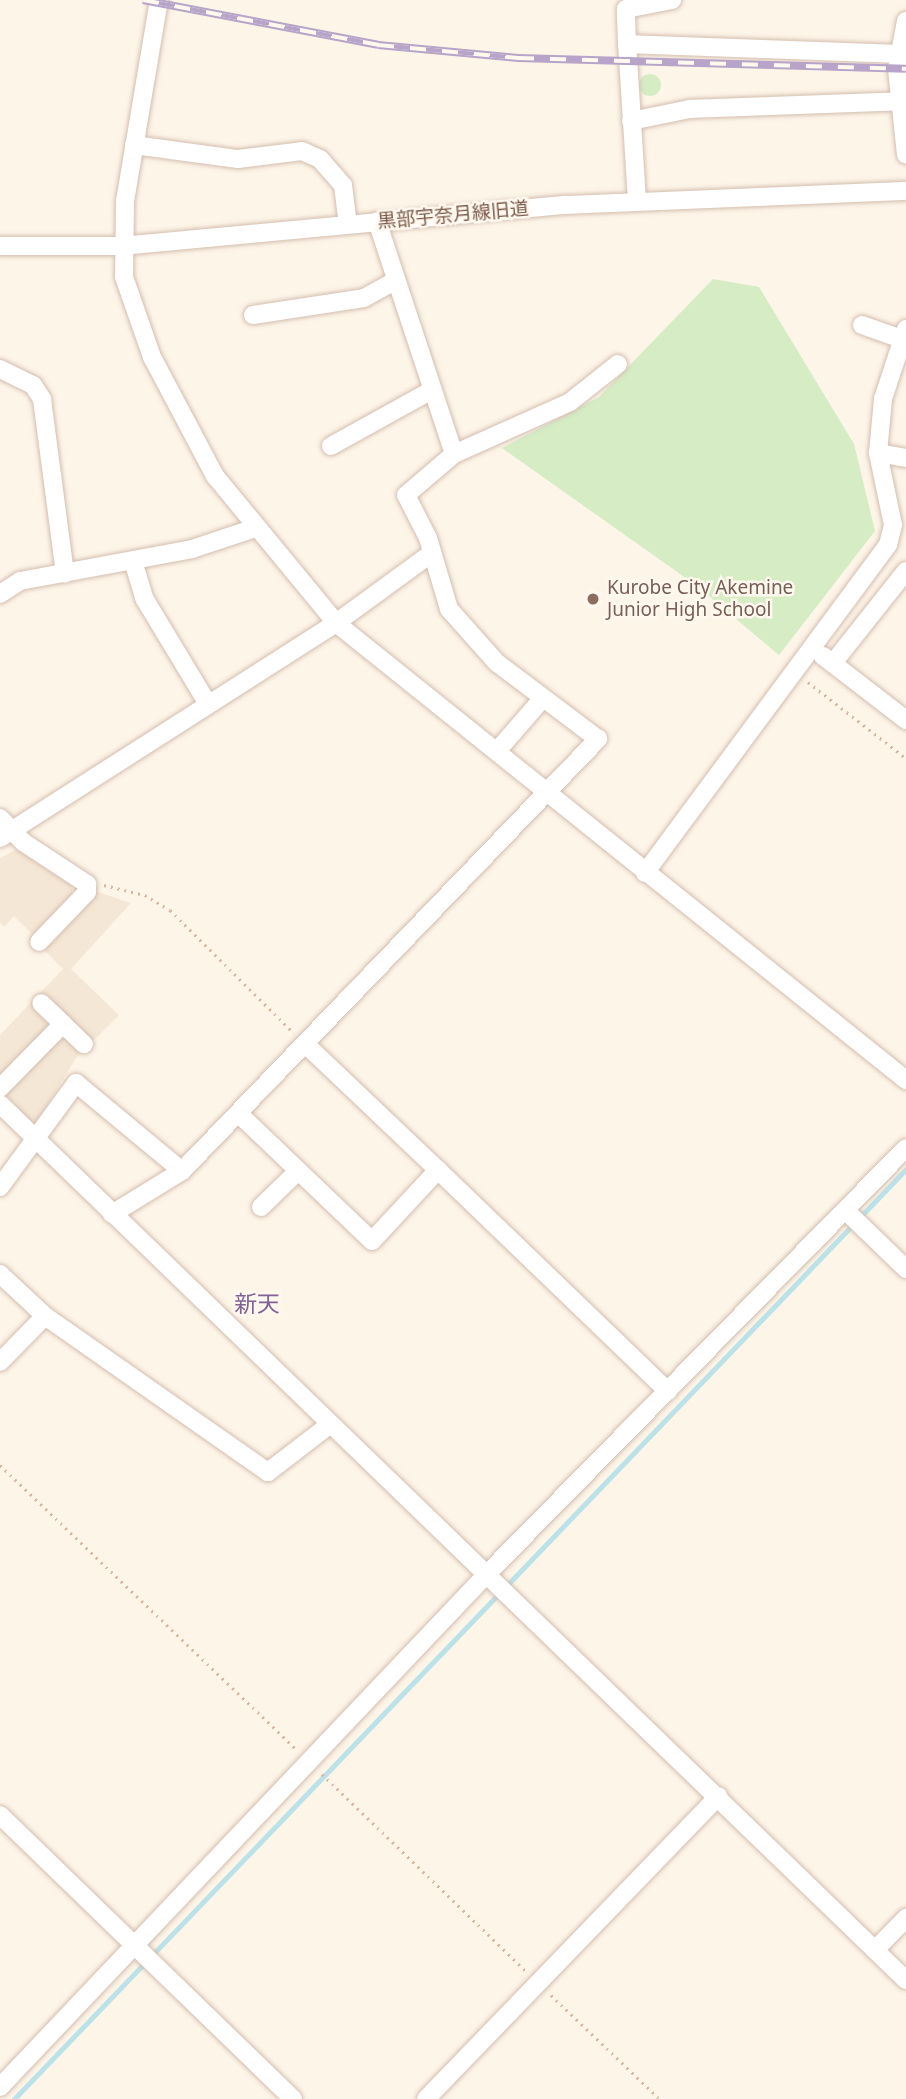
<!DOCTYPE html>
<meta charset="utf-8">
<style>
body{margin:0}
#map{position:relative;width:906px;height:2099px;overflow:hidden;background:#fdf5e8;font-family:"Noto Sans","Noto Sans JP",sans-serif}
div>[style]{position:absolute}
.residential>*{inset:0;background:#f5e7d5}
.green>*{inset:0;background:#d5ecc5}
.round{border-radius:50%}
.stream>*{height:5px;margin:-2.5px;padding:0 2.5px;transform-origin:2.5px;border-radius:2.5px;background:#bbe2e8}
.path>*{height:2.5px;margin-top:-1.25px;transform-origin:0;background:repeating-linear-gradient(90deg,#d9b6a0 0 2px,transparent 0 7px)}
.roads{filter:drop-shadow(0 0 2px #d3beaf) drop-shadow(0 0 2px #d3beaf)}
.minor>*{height:18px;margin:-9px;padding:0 9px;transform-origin:9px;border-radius:9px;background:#fff}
.rail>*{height:8px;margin-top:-4px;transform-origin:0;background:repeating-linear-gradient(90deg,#fff8ef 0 16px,#b7a4c8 0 32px);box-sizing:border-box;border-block:2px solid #b7a4c8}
.dots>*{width:19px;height:19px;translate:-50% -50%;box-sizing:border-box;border:4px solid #fff8ef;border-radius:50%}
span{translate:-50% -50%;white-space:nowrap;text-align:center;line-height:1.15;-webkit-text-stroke:5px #fff8ef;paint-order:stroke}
.street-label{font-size:19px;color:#795a4a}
.education-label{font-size:19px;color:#785e54}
.left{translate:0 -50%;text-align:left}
.quarter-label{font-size:23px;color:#836295}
</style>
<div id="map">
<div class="residential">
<div style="clip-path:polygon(17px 849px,72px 886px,73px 900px,34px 936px,14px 916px,4px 927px,0 922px,0 858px)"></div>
<div style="clip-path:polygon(95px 891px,131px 903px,71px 969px,119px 1015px,76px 1058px,35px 1125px,0 1089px,0 1035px,63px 969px,40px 946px)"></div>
</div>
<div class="green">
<div class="round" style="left:639px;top:74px;width:22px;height:22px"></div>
<div style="clip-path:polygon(713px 279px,759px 287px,854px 444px,875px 531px,779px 655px,697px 586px,502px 448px,599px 397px)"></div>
</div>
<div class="stream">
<div style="left:14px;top:2099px;width:1289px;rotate:-46.19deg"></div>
</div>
<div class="path">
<div style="left:808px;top:682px;width:124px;rotate:37.8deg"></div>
<div style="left:104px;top:885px;width:42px;rotate:13.7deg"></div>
<div style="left:145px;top:895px;width:29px;rotate:31deg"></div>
<div style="left:170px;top:910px;width:175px;rotate:44.8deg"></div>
<div style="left:0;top:1465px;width:412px;rotate:43.8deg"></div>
<div style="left:322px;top:1774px;width:284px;rotate:44deg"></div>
<div style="left:551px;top:1995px;width:151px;rotate:43.7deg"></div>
</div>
<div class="roads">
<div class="minor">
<div style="left:159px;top:0;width:203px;rotate:99.6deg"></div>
<div style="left:125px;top:200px;width:77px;rotate:90.7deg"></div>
<div style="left:124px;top:277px;width:85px;rotate:70.7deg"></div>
<div style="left:152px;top:357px;width:135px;rotate:62.1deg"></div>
<div style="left:215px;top:476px;width:190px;rotate:50.5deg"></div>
<div style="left:336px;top:623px;width:731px;rotate:38.72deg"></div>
<div style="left:906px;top:21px;width:49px;rotate:100.6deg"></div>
<div style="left:897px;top:69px;width:86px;rotate:84deg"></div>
<div style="left:627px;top:44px;width:35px;rotate:-92deg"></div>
<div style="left:626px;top:9px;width:47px;rotate:-11.1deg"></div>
<div style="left:631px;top:121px;width:60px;rotate:-11.5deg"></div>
<div style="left:690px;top:109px;width:216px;rotate:-2.1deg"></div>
<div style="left:134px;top:145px;width:105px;rotate:7.7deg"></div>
<div style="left:238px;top:159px;width:64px;rotate:-7.1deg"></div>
<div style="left:302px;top:151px;width:20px;rotate:24deg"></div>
<div style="left:320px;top:159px;width:35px;rotate:49deg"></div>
<div style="left:343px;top:185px;width:39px;rotate:83deg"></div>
<div style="left:637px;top:201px;width:157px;rotate:-93.6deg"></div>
<div style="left:627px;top:44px;width:272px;rotate:2.1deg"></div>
<div style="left:0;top:246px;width:121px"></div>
<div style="left:121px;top:246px;width:447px;rotate:-5.3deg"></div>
<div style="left:566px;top:205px;width:340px;rotate:-2.4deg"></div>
<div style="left:253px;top:315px;width:112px;rotate:-8.7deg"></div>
<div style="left:364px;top:298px;width:35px;rotate:-29deg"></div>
<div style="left:862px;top:325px;width:42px;rotate:19.3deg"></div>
<div style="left:906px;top:329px;width:74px;rotate:108.2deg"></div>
<div style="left:883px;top:399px;width:54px;rotate:95.3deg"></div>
<div style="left:878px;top:453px;width:28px;rotate:10deg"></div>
<div style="left:0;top:369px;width:37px;rotate:26deg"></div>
<div style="left:33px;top:385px;width:17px;rotate:57deg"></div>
<div style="left:42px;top:399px;width:176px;rotate:82.5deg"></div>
<div style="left:331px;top:446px;width:115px;rotate:-29deg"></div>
<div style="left:454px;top:454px;width:127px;rotate:-24.1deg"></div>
<div style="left:570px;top:402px;width:61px;rotate:-38.4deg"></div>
<div style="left:133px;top:561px;width:39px;rotate:73deg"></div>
<div style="left:144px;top:598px;width:124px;rotate:58.9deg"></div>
<div style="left:0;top:594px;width:24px;rotate:-33deg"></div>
<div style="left:20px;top:581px;width:175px;rotate:-10.5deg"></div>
<div style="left:192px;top:549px;width:63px;rotate:-18.4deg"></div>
<div style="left:823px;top:656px;width:105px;rotate:37.6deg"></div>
<div style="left:833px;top:663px;width:117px;rotate:-51.6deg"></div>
<div style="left:497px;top:751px;width:70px;rotate:-49deg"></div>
<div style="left:0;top:818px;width:33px;rotate:46deg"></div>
<div style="left:23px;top:842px;width:77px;rotate:33.3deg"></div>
<div style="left:87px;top:884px;width:8px;rotate:90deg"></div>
<div style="left:87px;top:892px;width:69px;rotate:133.8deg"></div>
<div style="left:0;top:838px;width:399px;rotate:-32.6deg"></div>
<div style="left:336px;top:623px;width:119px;rotate:-36.1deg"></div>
<div style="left:645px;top:873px;width:408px;rotate:-53.5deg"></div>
<div style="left:888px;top:545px;width:21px;rotate:-76deg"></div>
<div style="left:893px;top:525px;width:74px;rotate:-101.8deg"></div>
<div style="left:63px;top:1024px;width:29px;rotate:44deg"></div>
<div style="left:0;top:1088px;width:90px;rotate:-45.5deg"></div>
<div style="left:63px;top:1024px;width:30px;rotate:-136deg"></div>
<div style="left:0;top:1104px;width:1260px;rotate:44.04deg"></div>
<div style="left:238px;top:1113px;width:185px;rotate:43.7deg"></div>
<div style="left:372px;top:1241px;width:97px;rotate:-47.1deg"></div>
<div style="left:438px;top:1170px;width:183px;rotate:-136.5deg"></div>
<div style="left:438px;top:1170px;width:319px;rotate:43.9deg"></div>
<div style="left:0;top:1187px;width:129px;rotate:-53.8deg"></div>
<div style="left:76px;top:1083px;width:138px;rotate:39.7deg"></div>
<div style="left:182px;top:1171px;width:600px;rotate:-46.08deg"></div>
<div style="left:598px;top:739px;width:126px;rotate:-143deg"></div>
<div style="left:497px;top:663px;width:72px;rotate:-131.6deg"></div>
<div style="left:449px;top:609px;width:74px;rotate:-106.5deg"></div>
<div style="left:428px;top:538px;width:48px;rotate:-117.1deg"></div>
<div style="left:406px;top:495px;width:63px;rotate:-40.5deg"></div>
<div style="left:454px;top:454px;width:245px;rotate:-108.3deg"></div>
<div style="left:261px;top:1207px;width:50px;rotate:-44.2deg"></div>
<div style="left:845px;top:1210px;width:85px;rotate:44deg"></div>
<div style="left:112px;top:1214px;width:82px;rotate:-31.6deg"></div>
<div style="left:0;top:1274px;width:62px;rotate:43deg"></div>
<div style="left:45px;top:1316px;width:272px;rotate:35deg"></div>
<div style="left:268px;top:1472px;width:77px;rotate:-37.6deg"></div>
<div style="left:0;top:1362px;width:64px;rotate:-45.6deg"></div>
<div style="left:0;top:1815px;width:408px;rotate:44.1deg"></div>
<div style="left:875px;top:1950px;width:45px;rotate:-45.9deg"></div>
<div style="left:0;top:2087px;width:705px;rotate:-46.5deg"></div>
<div style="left:485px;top:1576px;width:600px;rotate:-45.47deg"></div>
<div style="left:426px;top:2099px;width:421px;rotate:-46deg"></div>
</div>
</div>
<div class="rail">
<div style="left:143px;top:0;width:239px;rotate:10.8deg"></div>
<div style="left:378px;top:45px;width:141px;rotate:5.3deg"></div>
<div style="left:518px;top:58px;width:388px;rotate:1.6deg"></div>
</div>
<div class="dots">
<div style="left:593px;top:599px;background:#8d6e63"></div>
</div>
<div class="street-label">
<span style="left:453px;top:215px;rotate:-5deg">黒部宇奈月線旧道</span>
</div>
<div class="education-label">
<span class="left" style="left:607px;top:599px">Kurobe City Akemine<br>Junior High School</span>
</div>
<div class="quarter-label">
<span style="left:257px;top:1303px">新天</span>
</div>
</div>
